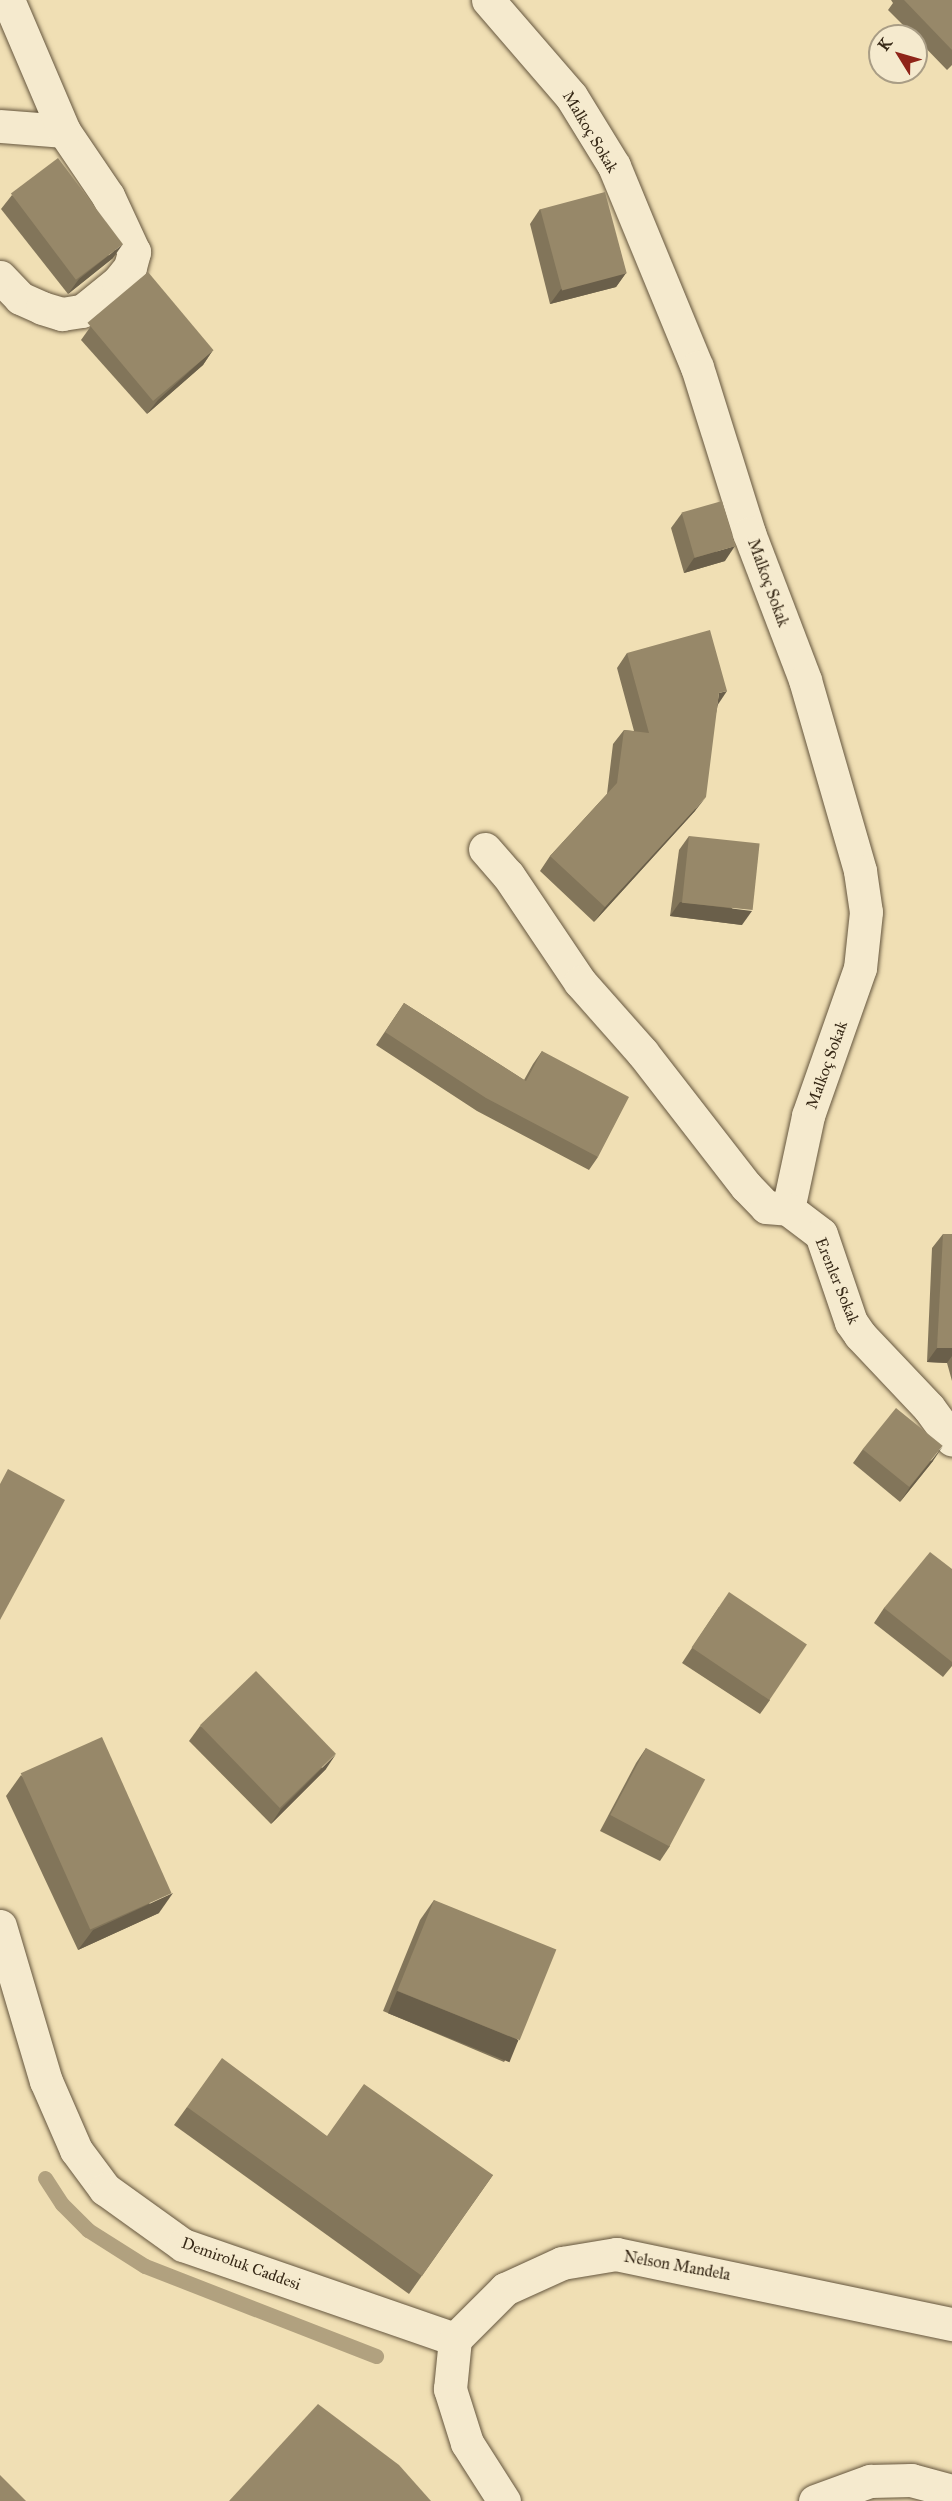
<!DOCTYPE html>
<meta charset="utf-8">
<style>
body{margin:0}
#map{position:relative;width:952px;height:2501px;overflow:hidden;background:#f0dfb4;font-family:"IM FELL Great Primer",serif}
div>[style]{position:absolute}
.stream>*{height:15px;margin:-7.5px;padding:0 7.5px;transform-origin:7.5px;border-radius:7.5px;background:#b1a17f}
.roads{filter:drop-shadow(0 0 2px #65563e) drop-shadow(0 0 2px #65563e)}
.street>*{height:33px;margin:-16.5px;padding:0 16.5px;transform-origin:16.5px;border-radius:16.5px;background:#f5eace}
.secondary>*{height:33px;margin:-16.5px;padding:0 16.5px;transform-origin:16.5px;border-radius:16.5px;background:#f5eace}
.wall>*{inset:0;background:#82755a}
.shaded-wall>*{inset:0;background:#6a5f4a;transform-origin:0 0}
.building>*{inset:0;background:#978869;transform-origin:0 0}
span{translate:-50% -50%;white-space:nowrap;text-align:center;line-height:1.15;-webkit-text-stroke:6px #f5eace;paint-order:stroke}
.street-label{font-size:16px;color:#372917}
.north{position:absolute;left:868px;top:24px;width:60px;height:60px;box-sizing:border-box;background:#f5eace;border:2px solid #a99d85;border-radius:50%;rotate:307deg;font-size:16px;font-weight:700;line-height:24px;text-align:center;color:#372917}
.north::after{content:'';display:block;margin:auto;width:21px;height:27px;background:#8f2418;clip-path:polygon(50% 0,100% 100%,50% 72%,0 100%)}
</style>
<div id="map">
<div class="stream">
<div style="left:45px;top:2178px;width:31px;rotate:57deg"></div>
<div style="left:62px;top:2204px;width:37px;rotate:45deg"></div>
<div style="left:88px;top:2230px;width:67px;rotate:32.3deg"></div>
<div style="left:145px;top:2266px;width:248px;rotate:21.3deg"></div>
</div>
<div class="roads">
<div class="street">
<div style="left:488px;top:0;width:127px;rotate:49.2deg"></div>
<div style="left:571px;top:96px;width:82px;rotate:58.4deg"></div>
<div style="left:614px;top:166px;width:217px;rotate:67.6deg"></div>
<div style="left:697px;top:367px;width:174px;rotate:72.6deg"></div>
<div style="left:749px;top:533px;width:157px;rotate:69.1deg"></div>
<div style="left:805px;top:680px;width:199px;rotate:73.9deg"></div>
<div style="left:860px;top:871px;width:41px;rotate:81.7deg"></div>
<div style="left:866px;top:912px;width:56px;rotate:96.1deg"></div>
<div style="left:860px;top:968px;width:157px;rotate:109.4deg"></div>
<div style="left:808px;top:1116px;width:95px;rotate:102.1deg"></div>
<div style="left:0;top:126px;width:64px;rotate:4.5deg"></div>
<div style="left:0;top:277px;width:29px;rotate:46deg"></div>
<div style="left:20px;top:298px;width:24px;rotate:24deg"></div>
<div style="left:42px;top:308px;width:21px;rotate:17deg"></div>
<div style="left:62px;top:314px;width:20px;rotate:-9deg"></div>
<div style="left:82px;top:311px;width:46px;rotate:-38.9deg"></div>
<div style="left:118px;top:282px;width:19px;rotate:-51deg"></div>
<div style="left:130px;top:267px;width:16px;rotate:-75deg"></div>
<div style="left:134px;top:252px;width:62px;rotate:-114.9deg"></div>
<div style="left:108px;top:196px;width:78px;rotate:-124.1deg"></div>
<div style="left:64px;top:131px;width:142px;rotate:-113.1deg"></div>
<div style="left:485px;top:849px;width:35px;rotate:49deg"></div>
<div style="left:508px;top:875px;width:129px;rotate:56.1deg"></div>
<div style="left:580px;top:982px;width:94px;rotate:48.5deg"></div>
<div style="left:642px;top:1052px;width:170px;rotate:52.2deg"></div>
<div style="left:746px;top:1186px;width:29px;rotate:46deg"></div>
<div style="left:766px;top:1207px;width:22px;rotate:5deg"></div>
<div style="left:788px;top:1209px;width:41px;rotate:37.1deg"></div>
<div style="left:821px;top:1234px;width:93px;rotate:71.2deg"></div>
<div style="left:851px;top:1322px;width:16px;rotate:55deg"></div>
<div style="left:860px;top:1335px;width:100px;rotate:46.6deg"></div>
<div style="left:929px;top:1408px;width:39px;rotate:54deg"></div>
<div style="left:0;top:1926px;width:162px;rotate:73.5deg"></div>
<div style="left:46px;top:2081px;width:75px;rotate:66.5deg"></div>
<div style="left:76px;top:2150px;width:49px;rotate:53.4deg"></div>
<div style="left:105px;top:2189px;width:96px;rotate:35.7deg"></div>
<div style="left:183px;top:2245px;width:288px;rotate:19.1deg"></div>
</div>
<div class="secondary">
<div style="left:504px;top:2501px;width:69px;rotate:-122.5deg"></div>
<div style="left:467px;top:2443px;width:57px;rotate:-107.5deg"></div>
<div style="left:450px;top:2389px;width:50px;rotate:-84.3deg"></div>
<div style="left:455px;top:2339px;width:71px;rotate:-45deg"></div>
<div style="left:505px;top:2289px;width:63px;rotate:-24.5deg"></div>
<div style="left:562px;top:2263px;width:55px;rotate:-9.5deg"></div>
<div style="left:616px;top:2254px;width:343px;rotate:11.8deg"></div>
<div style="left:815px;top:2501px;width:59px;rotate:-20deg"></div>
<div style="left:870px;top:2481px;width:41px;rotate:-1.4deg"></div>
<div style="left:911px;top:2480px;width:42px;rotate:15deg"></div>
</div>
</div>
<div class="wall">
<div style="clip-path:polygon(891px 0,952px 0,952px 65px,947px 70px,916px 38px,916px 36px,914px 36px,888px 10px,893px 3px)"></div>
<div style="clip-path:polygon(12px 195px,113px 258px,68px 294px,1px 209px)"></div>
<div style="clip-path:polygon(540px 209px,626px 273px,616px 287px,550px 304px,530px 224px)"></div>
<div style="clip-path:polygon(91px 326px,213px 350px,203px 365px,147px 414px,81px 340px)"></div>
<div style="clip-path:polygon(682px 513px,725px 561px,684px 573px,671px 528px)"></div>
<div style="clip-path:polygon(627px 653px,718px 704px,695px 811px,594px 922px,540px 871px,550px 856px,607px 794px,613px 744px,624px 730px,634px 731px,617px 668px)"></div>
<div style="clip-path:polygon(689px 836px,742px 925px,670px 916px,679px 850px)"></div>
<div style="clip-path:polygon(404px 1003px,524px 1080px,533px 1064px,542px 1051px,598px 1157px,589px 1170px,477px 1111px,376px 1045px)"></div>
<div style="clip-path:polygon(943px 1234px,952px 1234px,952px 1381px,947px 1363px,927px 1362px,932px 1248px)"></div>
<div style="clip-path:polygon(863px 1449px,933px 1461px,900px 1502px,853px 1463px)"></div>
<div style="clip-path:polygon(952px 1569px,952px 1666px,943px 1677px,874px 1623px,884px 1608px)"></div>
<div style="clip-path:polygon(719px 1607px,770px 1700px,760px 1714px,682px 1663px)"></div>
<div style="clip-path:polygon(200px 1726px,326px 1769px,271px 1824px,189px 1741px)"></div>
<div style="clip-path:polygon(646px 1748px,670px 1846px,660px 1861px,600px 1831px,636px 1763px)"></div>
<div style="clip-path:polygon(21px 1775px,159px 1913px,78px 1950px,6px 1796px)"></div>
<div style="clip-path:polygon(434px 1900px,518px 2041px,504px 2062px,383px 2011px,420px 1920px)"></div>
<div style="clip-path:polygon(187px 2107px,327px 2136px,493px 2175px,409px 2294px,174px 2125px)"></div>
</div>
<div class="shaded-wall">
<div style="clip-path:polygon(123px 244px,113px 258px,68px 294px,79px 279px)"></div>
<div style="clip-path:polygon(626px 273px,616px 287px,550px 304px,561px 289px)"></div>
<div style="clip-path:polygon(213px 350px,203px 365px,147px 414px,158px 400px)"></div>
<div style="clip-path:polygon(735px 546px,725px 561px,684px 573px,694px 558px)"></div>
<div style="clip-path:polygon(727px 691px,717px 706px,719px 693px)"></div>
<div style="clip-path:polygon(706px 797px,695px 811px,594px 922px,605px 907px)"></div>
<div style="clip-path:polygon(680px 902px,752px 911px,742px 925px,670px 916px)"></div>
<div style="clip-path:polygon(937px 1348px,952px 1348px,952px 1356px,947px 1363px,927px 1362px)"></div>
<div style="clip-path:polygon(943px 1446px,933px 1461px,900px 1502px,910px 1487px)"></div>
<div style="clip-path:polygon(336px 1754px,326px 1769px,271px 1824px,281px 1809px)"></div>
<div style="clip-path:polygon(173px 1893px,159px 1913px,78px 1950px,93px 1930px)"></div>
<div style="left:397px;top:1991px;width:131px;height:24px;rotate:22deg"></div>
</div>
<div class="building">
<div style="clip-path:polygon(904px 0,952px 0,952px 50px)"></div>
<div style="left:58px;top:158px;width:108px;height:59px;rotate:53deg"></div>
<div style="left:605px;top:192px;width:84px;height:67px;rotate:75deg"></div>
<div style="left:148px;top:272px;width:102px;height:79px;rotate:50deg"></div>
<div style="left:722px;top:501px;width:47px;height:42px;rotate:74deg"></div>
<div style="clip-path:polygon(710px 630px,727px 691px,719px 693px,706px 797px,605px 907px,550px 856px,617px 783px,624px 730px,649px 733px,627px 653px)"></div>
<div style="left:689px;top:836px;width:71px;height:67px;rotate:6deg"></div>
<div style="clip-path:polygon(404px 1003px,526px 1081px,542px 1051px,629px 1097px,598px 1157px,486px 1098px,385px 1032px)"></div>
<div style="clip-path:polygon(943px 1234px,952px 1234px,952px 1348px,937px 1348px)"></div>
<div style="left:896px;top:1408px;width:60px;height:53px;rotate:39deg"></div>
<div style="clip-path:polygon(8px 1469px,65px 1500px,0 1620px,0 1484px)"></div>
<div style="clip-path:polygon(930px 1552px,952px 1569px,952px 1662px,884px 1608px)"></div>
<div style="left:729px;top:1592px;width:94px;height:67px;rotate:34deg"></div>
<div style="left:256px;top:1671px;width:115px;height:78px;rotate:46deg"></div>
<div style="left:102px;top:1737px;width:171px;height:89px;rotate:66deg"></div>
<div style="left:646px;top:1748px;width:67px;height:76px;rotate:28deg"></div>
<div style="left:434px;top:1900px;width:132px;height:98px;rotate:22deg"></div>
<div style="clip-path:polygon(222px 2058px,327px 2136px,364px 2084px,493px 2175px,422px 2276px,187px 2107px)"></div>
<div style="clip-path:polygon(318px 2404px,399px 2465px,431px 2501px,229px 2501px)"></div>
<div style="clip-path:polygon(0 2475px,26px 2501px,0 2501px)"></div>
</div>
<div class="street-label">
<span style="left:590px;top:132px;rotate:59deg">Malkoç Sokak</span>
<span style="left:768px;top:583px;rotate:70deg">Malkoç Sokak</span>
<span style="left:827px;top:1065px;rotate:-70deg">Malkoç Sokak</span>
<span style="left:837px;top:1281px;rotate:68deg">Erenler Sokak</span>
<span style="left:241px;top:2264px;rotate:20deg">Demiroluk Caddesi</span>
<span style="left:677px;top:2266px;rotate:10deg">Nelson Mandela</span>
</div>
<div class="north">K</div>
</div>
